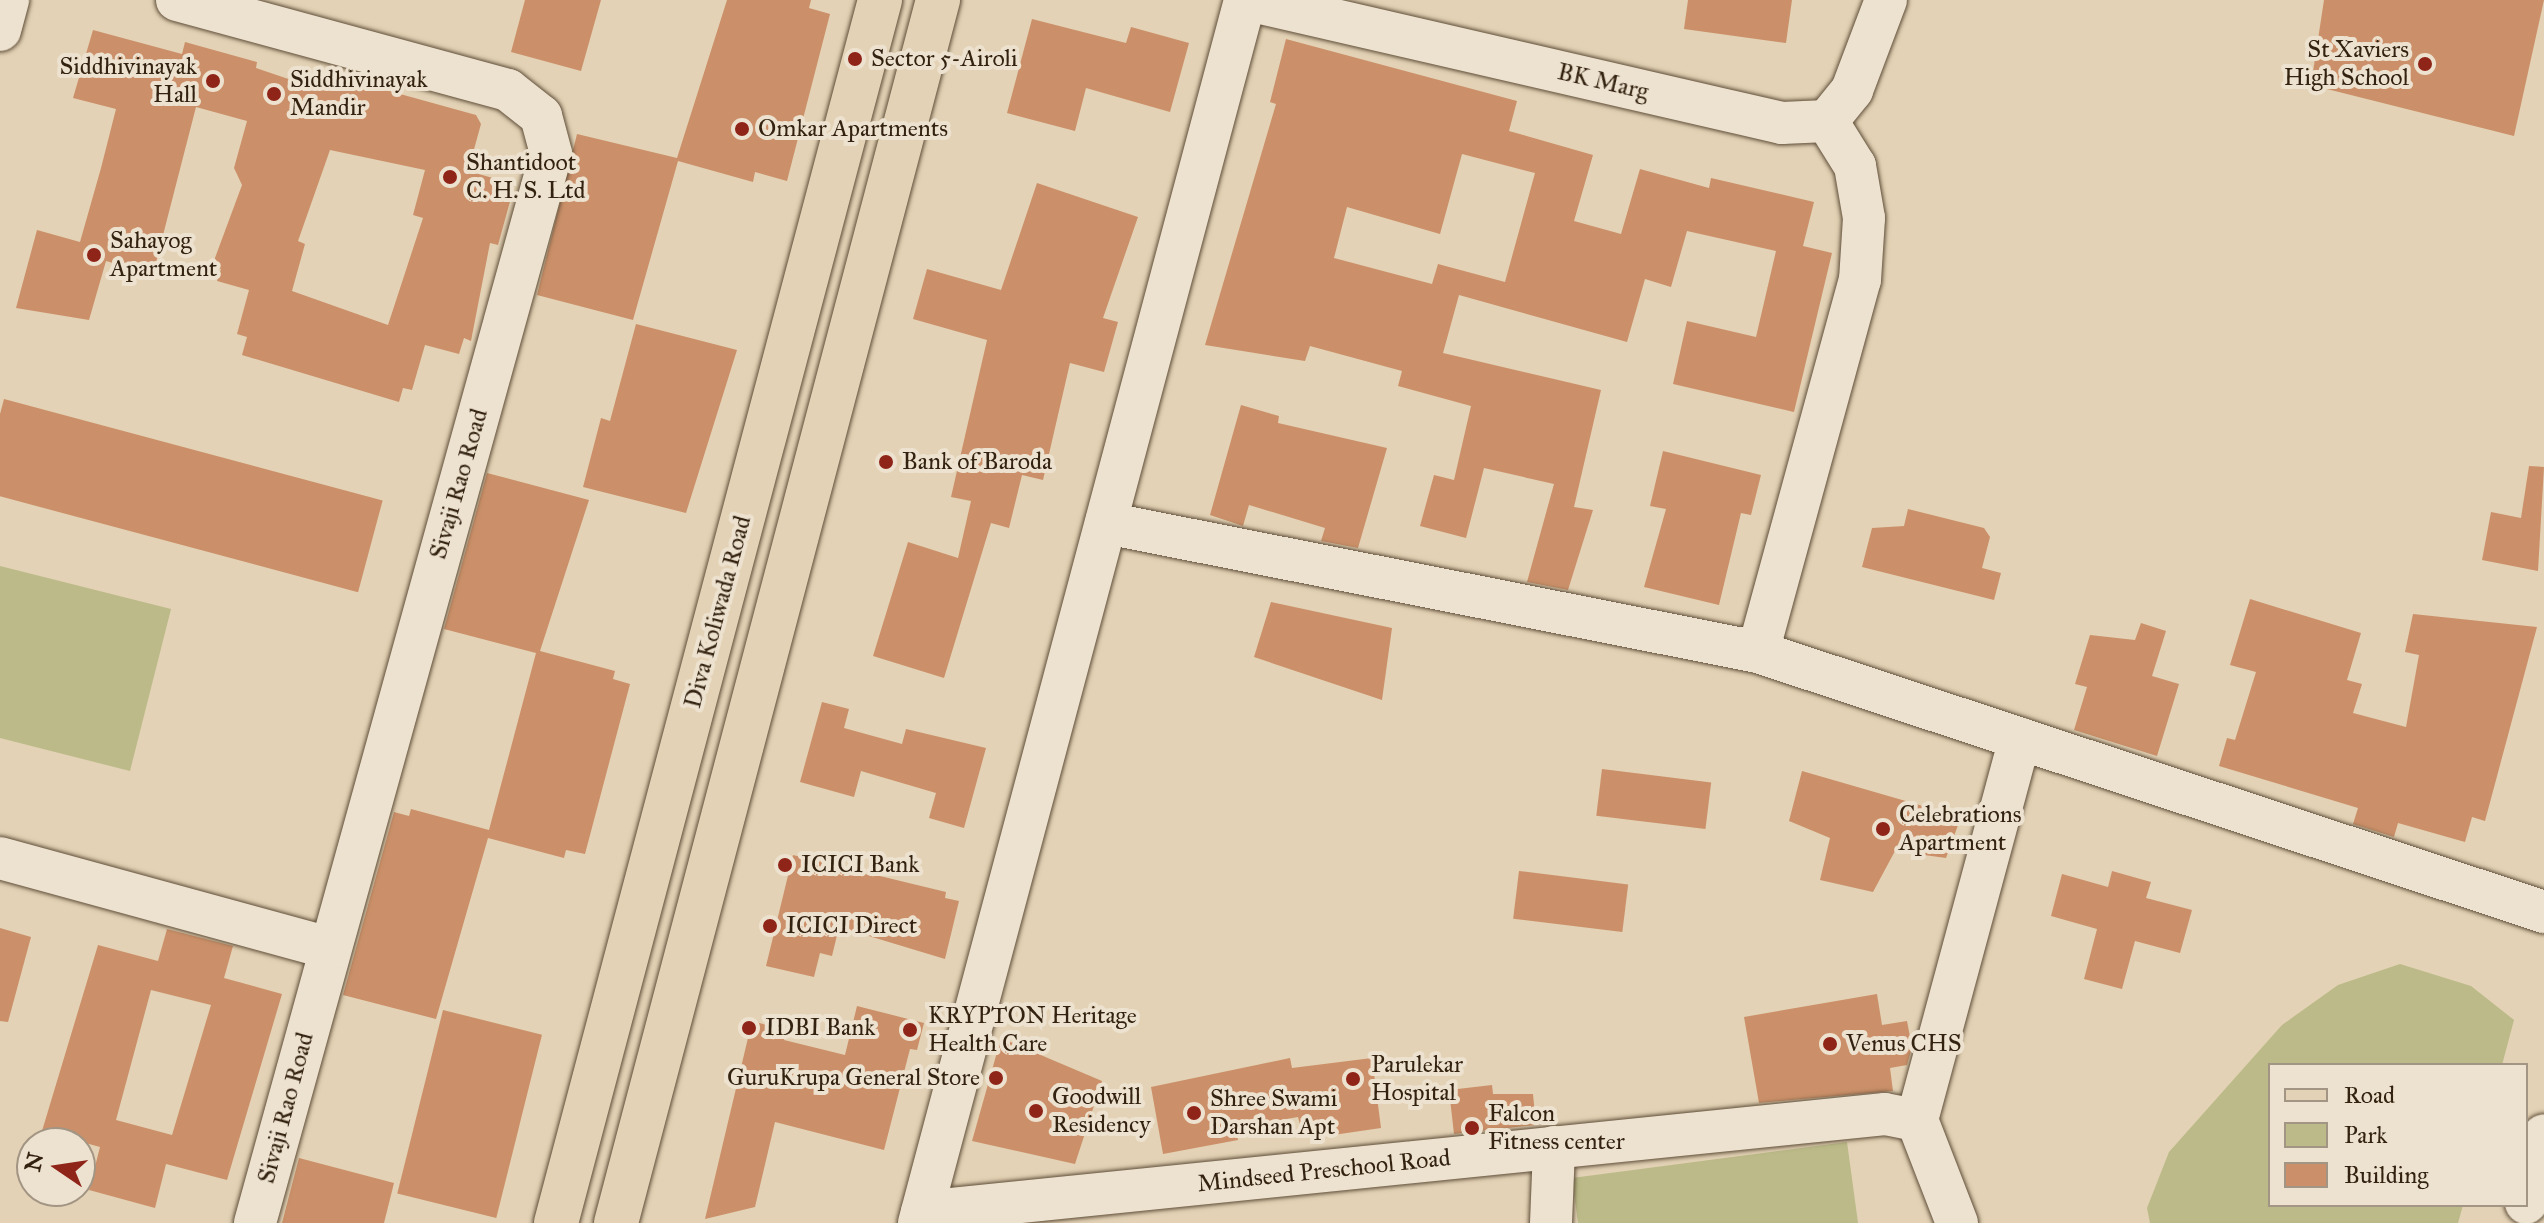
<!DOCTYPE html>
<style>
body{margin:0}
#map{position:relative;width:2544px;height:1223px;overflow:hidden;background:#e3d2b5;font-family:"IM FELL Great Primer",serif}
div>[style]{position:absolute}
.green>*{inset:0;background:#bbba88}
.building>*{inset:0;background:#cb9069;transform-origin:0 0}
.roads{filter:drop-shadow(0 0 2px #5f4e39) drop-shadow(0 0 2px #5f4e39)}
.minor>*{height:42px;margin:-21px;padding:0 21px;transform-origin:21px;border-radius:21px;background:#ede2cf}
.major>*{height:44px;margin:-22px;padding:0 22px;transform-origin:22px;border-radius:22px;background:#e3d2b5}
.dots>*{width:22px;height:22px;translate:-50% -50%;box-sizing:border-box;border:4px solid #ede2cf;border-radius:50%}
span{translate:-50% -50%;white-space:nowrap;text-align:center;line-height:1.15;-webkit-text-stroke:8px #ede2cf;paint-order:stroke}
.poi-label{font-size:24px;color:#332210}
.right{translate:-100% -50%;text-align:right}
.left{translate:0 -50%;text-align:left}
.street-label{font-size:24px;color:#332210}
.legend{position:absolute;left:2268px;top:1063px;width:260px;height:144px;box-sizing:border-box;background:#ede2cf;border:2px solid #a39583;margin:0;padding:10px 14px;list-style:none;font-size:24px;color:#332210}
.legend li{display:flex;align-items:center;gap:16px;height:40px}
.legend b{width:40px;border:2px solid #a39583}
.north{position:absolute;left:16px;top:1127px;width:80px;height:80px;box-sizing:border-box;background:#ede2cf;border:2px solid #a39583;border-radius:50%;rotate:283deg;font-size:22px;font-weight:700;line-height:32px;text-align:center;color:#332210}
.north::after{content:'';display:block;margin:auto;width:28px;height:36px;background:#8f2418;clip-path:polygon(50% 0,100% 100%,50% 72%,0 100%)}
</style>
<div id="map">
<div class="green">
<div style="clip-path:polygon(0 566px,171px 609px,130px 771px,0 738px)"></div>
<div style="clip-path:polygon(2400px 964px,2471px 986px,2514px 1020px,2502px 1065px,2270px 1065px,2270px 1205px,2463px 1205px,2458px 1223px,2150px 1223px,2147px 1208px,2169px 1152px,2282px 1025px,2338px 985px)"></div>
<div style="clip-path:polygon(1847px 1142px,1858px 1223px,1578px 1223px,1572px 1178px)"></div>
</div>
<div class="building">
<div style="clip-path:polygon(525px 0,601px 0,581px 71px,511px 52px)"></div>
<div style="clip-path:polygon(727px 0,811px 0,809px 8px,830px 14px,787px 181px,755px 172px,753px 182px,678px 161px,633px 320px,537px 295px,577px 134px,677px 158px)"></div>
<div style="clip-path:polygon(1688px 0,1792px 0,1786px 43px,1684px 29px)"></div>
<div style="clip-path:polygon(2324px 0,2544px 0,2514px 136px,2311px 85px)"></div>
<div style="clip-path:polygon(1032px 19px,1126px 43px,1131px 27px,1189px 43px,1170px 112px,1086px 88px,1075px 131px,1007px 113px)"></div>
<div style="clip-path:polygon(evenodd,93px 30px,182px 54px,185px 42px,257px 62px,256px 68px,306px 85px,317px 71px,476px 115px,481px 124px,468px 171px,507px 182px,503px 196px,511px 198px,498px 245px,490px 243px,471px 341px,464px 338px,459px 354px,425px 345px,412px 390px,403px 388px,399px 402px,242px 355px,247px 337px,237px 334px,249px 290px,217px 281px,221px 269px,212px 266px,242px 185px,234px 168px,247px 121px,196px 107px,153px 274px,106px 261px,89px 320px,16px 308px,37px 230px,80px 242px,101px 168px,116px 109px,73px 98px,93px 30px,330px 150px,425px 170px,413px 215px,423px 218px,388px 325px,292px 291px,305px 244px,298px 241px,330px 150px)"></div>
<div style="clip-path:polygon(evenodd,1286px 39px,1517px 101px,1509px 131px,1593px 155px,1574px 221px,1621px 234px,1640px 169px,1709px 188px,1711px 178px,1814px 202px,1803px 246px,1832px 253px,1794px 412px,1673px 384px,1687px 321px,1756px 337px,1776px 251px,1687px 231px,1671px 287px,1645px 279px,1627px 342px,1459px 295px,1443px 353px,1601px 390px,1574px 507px,1593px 510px,1568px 590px,1527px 582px,1554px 484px,1484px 468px,1466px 538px,1420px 526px,1434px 475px,1454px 480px,1471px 406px,1398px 386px,1402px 371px,1310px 346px,1305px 361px,1205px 345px,1276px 104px,1270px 102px,1286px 39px,1462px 154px,1535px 173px,1505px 282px,1438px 264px,1432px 284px,1334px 258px,1347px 207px,1440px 234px,1462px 154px)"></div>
<div style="clip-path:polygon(1037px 183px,1138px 217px,1103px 318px,1118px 322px,1104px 372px,1070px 363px,1043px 480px,1022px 475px,1009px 528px,991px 523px,944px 678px,873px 656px,908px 542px,958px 558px,971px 501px,951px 497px,987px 340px,913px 319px,927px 269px,1001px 290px)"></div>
<div style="clip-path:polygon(636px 324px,737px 350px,686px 513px,583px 487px,601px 418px,610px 421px)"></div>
<div style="left:4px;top:399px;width:392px;height:95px;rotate:15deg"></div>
<div style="clip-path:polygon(1241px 405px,1279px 416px,1278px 423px,1387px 448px,1358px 548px,1321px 541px,1325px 528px,1249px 505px,1243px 526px,1210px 515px)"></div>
<div style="clip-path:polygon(1663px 451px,1761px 475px,1751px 515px,1741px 513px,1719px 605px,1644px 587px,1666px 509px,1650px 506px)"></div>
<div style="clip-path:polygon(2529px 466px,2544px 467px,2538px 571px,2482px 560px,2491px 512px,2521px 518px)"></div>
<div style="clip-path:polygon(487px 473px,589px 500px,540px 651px,615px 671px,613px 679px,630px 684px,585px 854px,566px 850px,564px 858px,488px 838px,436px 1019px,343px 995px,394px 812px,409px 816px,411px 809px,489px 830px,536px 653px,444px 629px)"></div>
<div style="clip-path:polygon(1908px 509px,1984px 528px,1990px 537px,1982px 568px,2001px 573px,1994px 600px,1862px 567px,1872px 528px,1904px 526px)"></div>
<div style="clip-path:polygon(2250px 599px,2361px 633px,2347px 680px,2362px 684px,2353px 713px,2406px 727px,2419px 655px,2405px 652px,2413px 614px,2537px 627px,2485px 821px,2472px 817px,2465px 842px,2398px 823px,2394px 837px,2353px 824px,2358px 808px,2219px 766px,2227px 738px,2235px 740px,2256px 672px,2230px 665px)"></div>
<div style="clip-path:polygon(1271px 602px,1392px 628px,1382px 700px,1254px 657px)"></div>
<div style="clip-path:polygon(2141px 623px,2166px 631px,2152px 676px,2179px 684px,2157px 756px,2074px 730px,2087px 687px,2075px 684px,2090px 635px,2135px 640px)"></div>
<div style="clip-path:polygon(822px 702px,849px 709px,844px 728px,902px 744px,906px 729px,986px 748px,964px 828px,929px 818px,936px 793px,861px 771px,854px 797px,800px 782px)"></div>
<div style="left:1602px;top:769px;width:110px;height:47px;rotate:7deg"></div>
<div style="clip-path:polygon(1802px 771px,1961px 817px,1946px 858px,1895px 851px,1873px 892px,1820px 880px,1830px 838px,1789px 821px)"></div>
<div style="clip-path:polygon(793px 855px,946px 892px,945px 898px,959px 901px,945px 959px,839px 927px,832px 956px,820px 953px,814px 977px,766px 966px)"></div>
<div style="left:1519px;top:871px;width:110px;height:48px;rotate:7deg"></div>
<div style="clip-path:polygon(2112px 871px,2151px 882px,2146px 898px,2192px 910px,2180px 953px,2135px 941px,2122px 989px,2084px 979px,2097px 929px,2051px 916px,2062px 874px,2108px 887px)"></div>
<div style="clip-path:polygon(0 928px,31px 937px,8px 1022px,0 1021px)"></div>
<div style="clip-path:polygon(evenodd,167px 929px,233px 946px,224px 978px,282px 994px,227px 1180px,166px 1164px,155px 1208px,89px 1190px,100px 1147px,42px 1131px,98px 945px,158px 961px,167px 929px,151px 990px,211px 1005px,172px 1135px,116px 1120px,151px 990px)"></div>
<div style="clip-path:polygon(1877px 994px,1882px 1025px,1907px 1021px,1912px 1047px,1907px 1065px,1890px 1068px,1893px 1091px,1759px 1103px,1744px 1017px)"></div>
<div style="clip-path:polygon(857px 1006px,924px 1023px,917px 1050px,910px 1049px,884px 1150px,775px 1122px,755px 1207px,705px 1219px,752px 1021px,786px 1030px,784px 1040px,845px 1055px)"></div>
<div style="left:443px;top:1010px;width:102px;height:189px;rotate:14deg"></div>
<div style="clip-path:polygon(1001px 1038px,1102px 1081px,1075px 1164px,972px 1141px)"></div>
<div style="clip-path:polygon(1290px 1058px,1292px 1068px,1372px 1058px,1381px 1128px,1333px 1135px,1331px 1123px,1301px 1128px,1298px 1117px,1236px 1128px,1238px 1140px,1163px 1154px,1151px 1087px)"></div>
<div style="clip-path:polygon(1492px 1085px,1493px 1094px,1533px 1094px,1536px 1125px,1454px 1134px,1449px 1090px)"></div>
<div style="clip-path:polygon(299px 1158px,394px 1183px,384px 1223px,282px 1223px)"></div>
</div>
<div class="roads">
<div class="minor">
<div style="left:177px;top:0;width:343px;rotate:15.2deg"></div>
<div style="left:508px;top:90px;width:42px;rotate:38.2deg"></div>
<div style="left:541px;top:116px;width:39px;rotate:75deg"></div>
<div style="left:551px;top:154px;width:1109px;rotate:105.48deg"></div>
<div style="left:1248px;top:0;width:548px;rotate:12.97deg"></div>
<div style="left:1782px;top:123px;width:45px;rotate:-2.5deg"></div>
<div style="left:1827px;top:121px;width:40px;rotate:-51deg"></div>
<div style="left:1852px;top:90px;width:96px;rotate:-69.3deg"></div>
<div style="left:0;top:30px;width:31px;rotate:-75deg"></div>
<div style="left:1106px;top:523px;width:665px;rotate:11.19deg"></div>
<div style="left:1758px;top:652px;width:828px;rotate:18.3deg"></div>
<div style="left:1758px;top:652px;width:386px;rotate:-74.7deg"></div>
<div style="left:1860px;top:280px;width:62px;rotate:-86.3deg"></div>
<div style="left:1864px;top:218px;width:53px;rotate:-99.8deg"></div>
<div style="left:1855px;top:166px;width:53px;rotate:-121.9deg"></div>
<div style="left:0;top:858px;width:341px;rotate:15.3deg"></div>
<div style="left:2526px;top:1203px;width:70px;rotate:-75.2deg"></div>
<div style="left:922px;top:1212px;width:968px;rotate:-5.81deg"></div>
<div style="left:1885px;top:1114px;width:33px;rotate:11deg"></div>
<div style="left:919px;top:1223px;width:1266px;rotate:-75.07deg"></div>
<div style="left:1551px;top:1223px;width:76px;rotate:-87.7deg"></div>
<div style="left:1957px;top:1223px;width:110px;rotate:-111.2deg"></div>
<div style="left:1917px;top:1120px;width:395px;rotate:-74.9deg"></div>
</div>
<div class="major">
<div style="left:556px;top:1223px;width:1265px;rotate:-75.16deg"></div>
<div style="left:616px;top:1223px;width:1265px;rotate:-75.25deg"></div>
</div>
</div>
<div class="dots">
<div style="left:855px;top:59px;background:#8f2418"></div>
<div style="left:2425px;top:64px;background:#8f2418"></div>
<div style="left:213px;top:81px;background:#8f2418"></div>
<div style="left:274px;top:94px;background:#8f2418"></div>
<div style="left:742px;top:129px;background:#8f2418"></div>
<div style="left:450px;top:177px;background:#8f2418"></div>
<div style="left:94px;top:255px;background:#8f2418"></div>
<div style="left:886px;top:462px;background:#8f2418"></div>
<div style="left:1883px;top:829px;background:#8f2418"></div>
<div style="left:785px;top:865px;background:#8f2418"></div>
<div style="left:770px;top:926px;background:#8f2418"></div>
<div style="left:749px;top:1028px;background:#8f2418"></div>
<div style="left:910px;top:1030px;background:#8f2418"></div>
<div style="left:1830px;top:1044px;background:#8f2418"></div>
<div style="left:996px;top:1078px;background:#8f2418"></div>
<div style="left:1353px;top:1079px;background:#8f2418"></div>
<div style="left:1036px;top:1111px;background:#8f2418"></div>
<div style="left:1194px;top:1113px;background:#8f2418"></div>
<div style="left:1472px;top:1128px;background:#8f2418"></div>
</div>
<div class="poi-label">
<span class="right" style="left:2409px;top:64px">St Xaviers<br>High School</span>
<span class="left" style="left:871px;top:59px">Sector 5-Airoli</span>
<span class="right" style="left:197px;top:81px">Siddhivinayak<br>Hall</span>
<span class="left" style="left:290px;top:94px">Siddhivinayak<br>Mandir</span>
<span class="left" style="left:758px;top:129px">Omkar Apartments</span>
<span class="left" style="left:466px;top:177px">Shantidoot<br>C. H. S. Ltd</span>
<span class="left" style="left:110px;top:255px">Sahayog<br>Apartment</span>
<span class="left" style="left:902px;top:462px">Bank of Baroda</span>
<span class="left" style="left:1899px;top:829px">Celebrations<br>Apartment</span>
<span class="left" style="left:801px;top:865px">ICICI Bank</span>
<span class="left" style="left:786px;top:926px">ICICI Direct</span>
<span class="left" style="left:928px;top:1030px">KRYPTON Heritage<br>Health Care</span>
<span class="left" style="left:765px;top:1028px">IDBI Bank</span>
<span class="left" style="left:1846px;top:1044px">Venus CHS</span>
<span class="left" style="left:1371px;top:1079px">Parulekar<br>Hospital</span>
<span class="right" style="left:980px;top:1078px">GuruKrupa General Store</span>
<span class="left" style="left:1052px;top:1111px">Goodwill<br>Residency</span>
<span class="left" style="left:1210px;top:1113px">Shree Swami<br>Darshan Apt</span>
<span class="left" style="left:1488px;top:1128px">Falcon<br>Fitness center</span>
</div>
<div class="street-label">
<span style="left:1603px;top:82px;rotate:13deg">BK Marg</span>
<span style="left:459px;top:484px;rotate:-74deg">Sivaji Rao Road</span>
<span style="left:718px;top:612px;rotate:-75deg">Diva Koliwada Road</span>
<span style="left:286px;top:1108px;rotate:-75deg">Sivaji Rao Road</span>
<span style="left:1324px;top:1171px;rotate:-6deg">Mindseed Preschool Road</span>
</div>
<ul class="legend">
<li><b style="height:10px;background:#e3d2b5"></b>Road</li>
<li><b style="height:22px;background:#bbba88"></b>Park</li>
<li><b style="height:22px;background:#cb9069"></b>Building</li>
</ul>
<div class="north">N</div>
</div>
